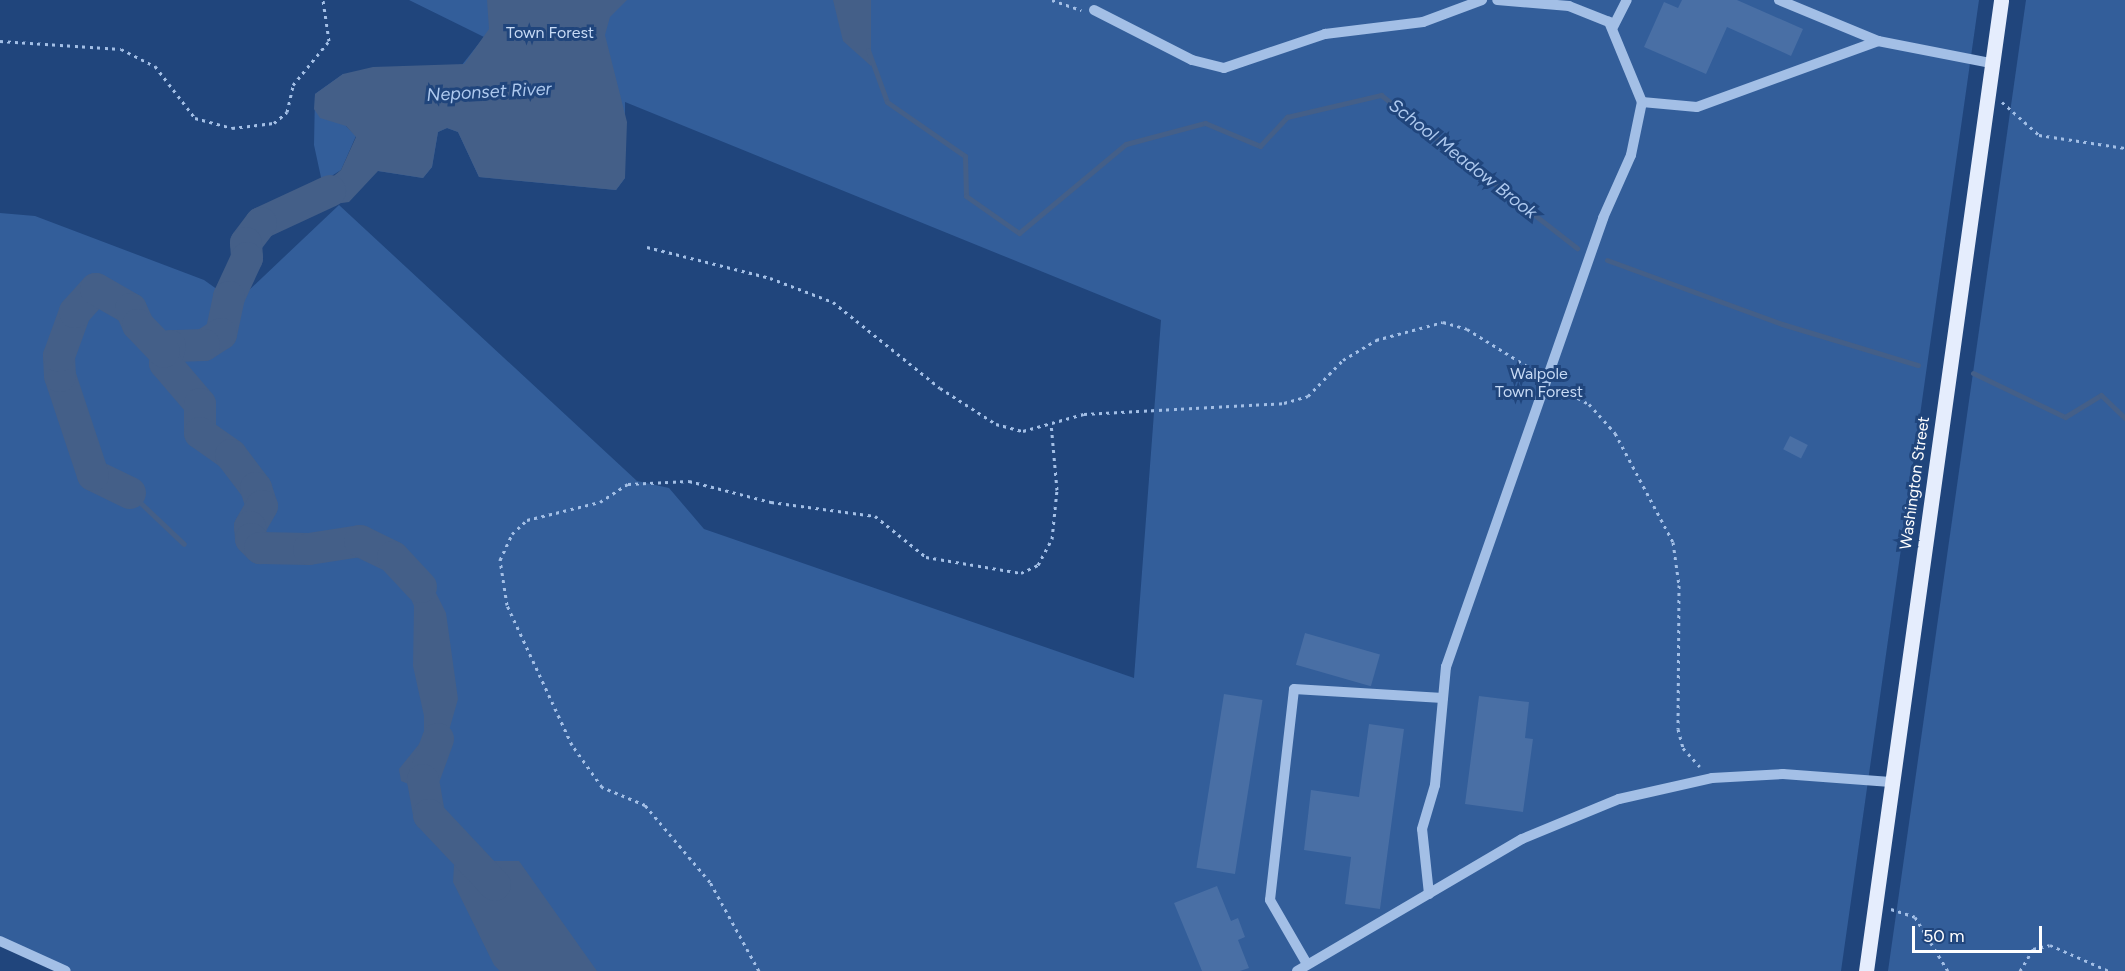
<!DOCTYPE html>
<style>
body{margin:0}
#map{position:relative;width:2125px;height:971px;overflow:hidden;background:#20457c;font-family:Figtree,sans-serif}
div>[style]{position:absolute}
.green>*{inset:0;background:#335e9a}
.water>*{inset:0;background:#445f88}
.stream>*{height:5px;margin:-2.5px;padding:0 2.5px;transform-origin:2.5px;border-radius:2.5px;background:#445f88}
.river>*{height:32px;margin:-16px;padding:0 16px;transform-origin:16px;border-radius:16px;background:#445f88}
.building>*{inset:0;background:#496fa5;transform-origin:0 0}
.path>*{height:3px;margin-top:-1.5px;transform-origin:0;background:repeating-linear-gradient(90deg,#a3bfe6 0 3px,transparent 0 7.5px)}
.minor>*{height:10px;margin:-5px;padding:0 5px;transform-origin:5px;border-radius:5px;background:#a3bfe6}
.major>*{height:15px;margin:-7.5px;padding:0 7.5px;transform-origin:7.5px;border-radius:7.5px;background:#e5edfd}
span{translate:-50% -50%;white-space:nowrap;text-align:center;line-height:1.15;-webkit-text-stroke:6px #20457c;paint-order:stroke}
.park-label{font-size:16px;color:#c7daf5}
.street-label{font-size:16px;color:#fff}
.water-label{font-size:18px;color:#aec9ee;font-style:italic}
.scale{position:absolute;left:1912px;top:926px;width:130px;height:27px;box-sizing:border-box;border:3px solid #fff;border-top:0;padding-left:8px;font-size:18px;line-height:21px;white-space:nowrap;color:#fff;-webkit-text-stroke:4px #20457c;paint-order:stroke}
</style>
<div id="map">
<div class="green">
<div style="clip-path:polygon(409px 0,1979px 0,1841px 971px,66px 971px,0 941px,0 213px,35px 216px,204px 280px,228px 297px,228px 310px,339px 205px,637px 481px,669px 488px,704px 529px,1134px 678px,1161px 320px,625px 102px,625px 178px,616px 190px,479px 177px,458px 132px,447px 128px,438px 132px,432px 167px,423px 178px,378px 171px,484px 37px)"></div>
<div style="clip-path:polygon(2026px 0,2125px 0,2125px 971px,1888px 971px)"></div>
<div style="clip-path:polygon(343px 74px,346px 126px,356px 136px,341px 170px,322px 182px,314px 145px,315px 94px)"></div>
</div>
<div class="water">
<div style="clip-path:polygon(487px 0,627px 0,610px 17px,605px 35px,627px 122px,625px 178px,616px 190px,479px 177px,458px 132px,447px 128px,438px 132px,432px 167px,423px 178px,378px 171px,349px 202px,292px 210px,341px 170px,356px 137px,346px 126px,320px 118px,314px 109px,315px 94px,343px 74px,373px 67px,464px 64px,489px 29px)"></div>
<div style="clip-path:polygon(833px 0,871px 0,871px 66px,843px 41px)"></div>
<div style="clip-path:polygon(393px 557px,423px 567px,446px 613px,458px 699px,442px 755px,423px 780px,411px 785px,401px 781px,399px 769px,424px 738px,424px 716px,413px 666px,414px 606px)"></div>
<div style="clip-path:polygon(473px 852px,488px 861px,519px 861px,597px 971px,500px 971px,494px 965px,453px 882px,454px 865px)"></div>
</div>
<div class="stream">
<div style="left:868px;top:50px;width:55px;rotate:69.9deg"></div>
<div style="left:887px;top:102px;width:95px;rotate:34.7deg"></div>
<div style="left:965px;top:156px;width:40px;rotate:88.6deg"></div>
<div style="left:966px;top:196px;width:65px;rotate:34.9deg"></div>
<div style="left:1019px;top:233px;width:139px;rotate:-39.8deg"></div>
<div style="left:1126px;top:144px;width:82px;rotate:-14.9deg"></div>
<div style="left:1205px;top:123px;width:60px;rotate:22.7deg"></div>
<div style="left:1260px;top:146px;width:40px;rotate:-47deg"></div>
<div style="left:1287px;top:117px;width:97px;rotate:-13.2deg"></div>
<div style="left:1381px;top:95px;width:249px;rotate:38deg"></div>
<div style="left:1607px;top:260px;width:186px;rotate:20.1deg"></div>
<div style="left:1782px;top:324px;width:142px;rotate:16.8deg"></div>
<div style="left:1973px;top:373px;width:102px;rotate:25.6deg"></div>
<div style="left:2065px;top:417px;width:42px;rotate:-31.4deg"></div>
<div style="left:2101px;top:395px;width:33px;rotate:44deg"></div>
<div style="left:130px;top:493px;width:74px;rotate:43.4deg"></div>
</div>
<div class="river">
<div style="left:330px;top:191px;width:76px;rotate:155.1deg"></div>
<div style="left:261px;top:223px;width:25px;rotate:127deg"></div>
<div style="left:246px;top:243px;width:15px;rotate:86deg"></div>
<div style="left:247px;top:258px;width:43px;rotate:114.8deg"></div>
<div style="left:229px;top:297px;width:38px;rotate:102deg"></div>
<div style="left:221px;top:334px;width:20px;rotate:147deg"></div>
<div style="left:204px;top:345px;width:34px;rotate:178deg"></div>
<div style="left:170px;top:346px;width:18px;rotate:106deg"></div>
<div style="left:165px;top:363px;width:54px;rotate:49.5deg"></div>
<div style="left:200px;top:404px;width:29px;rotate:90deg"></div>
<div style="left:200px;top:433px;width:38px;rotate:35deg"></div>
<div style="left:231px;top:455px;width:41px;rotate:52.9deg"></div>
<div style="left:256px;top:488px;width:19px;rotate:72deg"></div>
<div style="left:262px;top:506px;width:24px;rotate:120deg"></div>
<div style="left:250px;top:527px;width:12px;rotate:85deg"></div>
<div style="left:251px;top:539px;width:13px;rotate:45deg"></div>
<div style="left:260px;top:548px;width:49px;rotate:1.2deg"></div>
<div style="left:309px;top:549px;width:52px;rotate:-8.9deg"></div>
<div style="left:360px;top:541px;width:37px;rotate:26deg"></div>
<div style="left:393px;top:557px;width:41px;rotate:47deg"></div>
<div style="left:130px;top:493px;width:41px;rotate:-154.1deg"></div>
<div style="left:93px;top:475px;width:104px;rotate:-108.4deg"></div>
<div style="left:60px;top:376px;width:20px;rotate:-93deg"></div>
<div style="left:59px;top:356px;width:47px;rotate:-70deg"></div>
<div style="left:75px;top:312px;width:31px;rotate:-48deg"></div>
<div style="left:96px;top:289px;width:40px;rotate:29.7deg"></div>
<div style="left:131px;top:309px;width:17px;rotate:66deg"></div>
<div style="left:138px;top:325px;width:37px;rotate:46deg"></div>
<div style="left:438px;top:739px;width:44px;rotate:110.1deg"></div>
<div style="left:423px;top:780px;width:36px;rotate:80deg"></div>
<div style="left:429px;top:815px;width:96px;rotate:46.7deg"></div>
</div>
<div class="building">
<div style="clip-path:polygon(1682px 0,1737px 0,1803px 29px,1791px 56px,1727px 27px,1706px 74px,1644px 47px,1664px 2px,1678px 8px)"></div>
<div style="left:1790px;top:436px;width:20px;height:15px;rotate:27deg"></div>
<div style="left:1305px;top:633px;width:78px;height:33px;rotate:16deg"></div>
<div style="left:1224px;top:694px;width:39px;height:176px;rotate:9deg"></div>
<div style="clip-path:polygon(1479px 696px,1529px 702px,1525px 738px,1533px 739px,1523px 812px,1465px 804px)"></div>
<div style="clip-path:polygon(1369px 724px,1404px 729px,1380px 909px,1345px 904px,1351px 857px,1304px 850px,1311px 790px,1359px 797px)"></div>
<div style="clip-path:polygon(1217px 886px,1231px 921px,1238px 918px,1245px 937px,1238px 940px,1249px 968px,1240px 971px,1202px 971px,1174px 903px)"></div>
</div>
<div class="path">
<div style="left:1052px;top:0;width:31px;rotate:19deg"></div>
<div style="left:0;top:41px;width:121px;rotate:3.8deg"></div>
<div style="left:121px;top:49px;width:38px;rotate:27deg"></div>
<div style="left:155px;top:66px;width:66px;rotate:52.4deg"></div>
<div style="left:195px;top:118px;width:38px;rotate:15deg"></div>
<div style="left:232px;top:128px;width:42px;rotate:-6.8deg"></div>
<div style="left:274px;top:123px;width:17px;rotate:-40deg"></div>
<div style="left:287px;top:112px;width:28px;rotate:-77deg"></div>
<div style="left:293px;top:85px;width:57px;rotate:-50.7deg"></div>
<div style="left:329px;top:41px;width:41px;rotate:-98.3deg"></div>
<div style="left:2002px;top:102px;width:50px;rotate:41.7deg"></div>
<div style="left:2039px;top:135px;width:87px;rotate:8.6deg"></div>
<div style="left:647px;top:247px;width:127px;rotate:14.1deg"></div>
<div style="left:770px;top:278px;width:67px;rotate:20.9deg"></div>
<div style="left:833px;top:302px;width:137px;rotate:38.8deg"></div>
<div style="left:940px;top:388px;width:67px;rotate:32.7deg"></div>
<div style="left:996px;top:424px;width:28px;rotate:15deg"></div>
<div style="left:1023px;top:431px;width:63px;rotate:-15.6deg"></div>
<div style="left:1084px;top:414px;width:200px;rotate:-3.1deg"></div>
<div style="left:1284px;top:403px;width:25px;rotate:-16deg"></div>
<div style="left:1308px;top:396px;width:50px;rotate:-45.8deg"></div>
<div style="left:1343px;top:360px;width:39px;rotate:-31deg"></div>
<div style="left:1376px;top:340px;width:69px;rotate:-15deg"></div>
<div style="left:1443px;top:322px;width:25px;rotate:16deg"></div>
<div style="left:1467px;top:329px;width:80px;rotate:31.7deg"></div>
<div style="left:1558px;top:387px;width:35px;rotate:29deg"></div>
<div style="left:1589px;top:404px;width:39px;rotate:48deg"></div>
<div style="left:1615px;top:433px;width:123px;rotate:62deg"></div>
<div style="left:1673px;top:542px;width:43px;rotate:82.1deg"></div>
<div style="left:1679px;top:585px;width:144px;rotate:90.4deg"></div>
<div style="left:1678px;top:729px;width:20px;rotate:75deg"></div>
<div style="left:1683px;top:748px;width:25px;rotate:48deg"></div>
<div style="left:1891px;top:909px;width:25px;rotate:18deg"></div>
<div style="left:1915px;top:917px;width:63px;rotate:58.6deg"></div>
<div style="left:759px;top:971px;width:102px;rotate:-118.8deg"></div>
<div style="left:710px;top:882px;width:101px;rotate:-130.2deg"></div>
<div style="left:645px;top:805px;width:47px;rotate:-157.3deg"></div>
<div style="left:602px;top:787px;width:52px;rotate:-125.5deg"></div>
<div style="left:572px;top:745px;width:154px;rotate:-114.9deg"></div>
<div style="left:507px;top:605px;width:46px;rotate:-98.8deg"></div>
<div style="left:500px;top:560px;width:29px;rotate:-65deg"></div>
<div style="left:512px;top:534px;width:21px;rotate:-43deg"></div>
<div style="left:527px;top:520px;width:75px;rotate:-13.9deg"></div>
<div style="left:600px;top:502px;width:33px;rotate:-33deg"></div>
<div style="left:628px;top:484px;width:61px;rotate:-2.8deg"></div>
<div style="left:689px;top:481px;width:85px;rotate:14.4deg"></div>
<div style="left:771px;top:502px;width:105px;rotate:7.7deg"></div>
<div style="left:875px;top:516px;width:65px;rotate:38.8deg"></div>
<div style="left:926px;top:557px;width:96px;rotate:9.6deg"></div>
<div style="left:1021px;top:573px;width:19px;rotate:-25deg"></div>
<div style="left:1038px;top:565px;width:30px;rotate:-62deg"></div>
<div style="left:1052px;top:539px;width:49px;rotate:-84.2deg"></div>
<div style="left:1057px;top:490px;width:67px;rotate:-95.1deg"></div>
<div style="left:2020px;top:971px;width:26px;rotate:-59deg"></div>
<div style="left:2033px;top:949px;width:17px;rotate:-13deg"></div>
<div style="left:2050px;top:945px;width:64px;rotate:23.8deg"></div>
</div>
<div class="minor">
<div style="left:1779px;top:0;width:107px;rotate:22.5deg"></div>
<div style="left:1878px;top:41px;width:114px;rotate:11.1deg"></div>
<div style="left:1094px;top:10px;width:110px;rotate:27deg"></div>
<div style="left:1192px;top:60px;width:33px;rotate:14deg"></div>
<div style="left:1224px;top:68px;width:107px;rotate:-18.6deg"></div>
<div style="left:1325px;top:34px;width:99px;rotate:-7deg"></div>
<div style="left:1423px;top:22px;width:63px;rotate:-20.4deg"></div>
<div style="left:1613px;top:27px;width:30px;rotate:-63deg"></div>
<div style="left:1642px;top:102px;width:55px;rotate:5.2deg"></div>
<div style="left:1697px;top:107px;width:193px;rotate:-20deg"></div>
<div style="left:1429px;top:894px;width:65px;rotate:-96.1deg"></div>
<div style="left:1422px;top:829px;width:46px;rotate:-73.5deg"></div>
<div style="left:1435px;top:785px;width:119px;rotate:-84.7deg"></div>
<div style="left:1446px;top:667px;width:476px;rotate:-70.7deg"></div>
<div style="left:1603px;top:218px;width:69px;rotate:-66deg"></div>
<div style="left:1631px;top:155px;width:54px;rotate:-78.3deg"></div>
<div style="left:1642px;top:102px;width:87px;rotate:-112.4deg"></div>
<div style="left:1609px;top:22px;width:43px;rotate:-158.2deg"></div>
<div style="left:1569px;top:6px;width:72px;rotate:-175.2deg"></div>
<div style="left:0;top:941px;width:72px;rotate:24.4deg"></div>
<div style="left:1307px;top:964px;width:74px;rotate:-120deg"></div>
<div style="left:1270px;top:900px;width:212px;rotate:-83.5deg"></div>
<div style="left:1294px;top:689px;width:149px;rotate:3.5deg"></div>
<div style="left:1297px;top:971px;width:261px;rotate:-30.4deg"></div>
<div style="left:1522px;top:839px;width:105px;rotate:-22.4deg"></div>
<div style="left:1619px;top:799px;width:95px;rotate:-12.7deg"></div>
<div style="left:1712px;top:778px;width:71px;rotate:-3.2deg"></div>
<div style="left:1783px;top:774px;width:108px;rotate:4.2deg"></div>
</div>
<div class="major">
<div style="left:1866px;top:971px;width:980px;rotate:-82.08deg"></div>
</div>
<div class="park-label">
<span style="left:550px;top:33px">Town Forest</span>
<span style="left:1539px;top:383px">Walpole<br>Town Forest</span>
</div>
<div class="street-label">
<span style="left:1915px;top:483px;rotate:-82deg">Washington Street</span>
</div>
<div class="water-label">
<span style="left:489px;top:92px;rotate:-3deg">Neponset River</span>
<span style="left:1463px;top:159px;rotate:38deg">School Meadow Brook</span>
</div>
<div class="scale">50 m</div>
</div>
